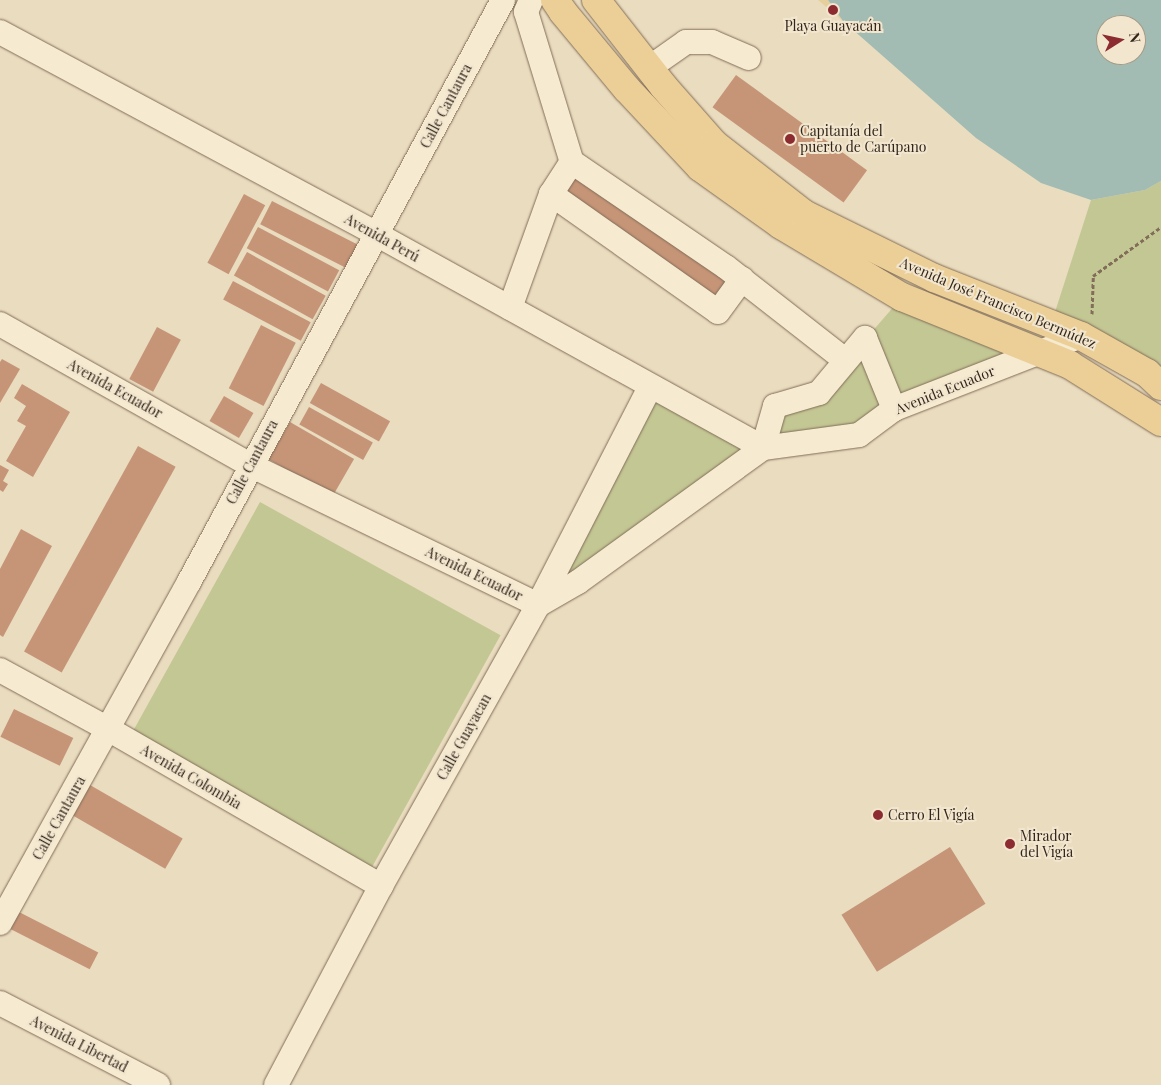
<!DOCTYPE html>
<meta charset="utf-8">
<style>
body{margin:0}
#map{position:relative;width:1161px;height:1085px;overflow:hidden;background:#eadcbf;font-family:"Playfair Display",serif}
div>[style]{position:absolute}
.green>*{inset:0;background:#c3c794;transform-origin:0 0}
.sand>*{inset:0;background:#e5cf9d}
.water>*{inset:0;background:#a2bcb3}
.building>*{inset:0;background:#c69577;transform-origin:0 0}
.path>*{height:3px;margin-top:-1.5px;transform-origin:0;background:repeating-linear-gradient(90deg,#816d58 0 4px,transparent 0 6.5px)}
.roads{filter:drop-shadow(0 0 1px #816d58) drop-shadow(0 0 1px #816d58)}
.minor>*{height:24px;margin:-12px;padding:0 12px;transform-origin:12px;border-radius:12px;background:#f6ead1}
.major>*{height:28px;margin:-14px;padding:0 14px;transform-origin:14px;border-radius:14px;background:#eccf97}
.dots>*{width:14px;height:14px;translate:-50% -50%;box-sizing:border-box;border:2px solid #f2e6ce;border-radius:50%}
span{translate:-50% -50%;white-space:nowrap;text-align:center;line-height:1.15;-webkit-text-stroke:4px #f2e6ce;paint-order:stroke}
.poi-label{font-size:14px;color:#32261c}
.left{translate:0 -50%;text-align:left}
.street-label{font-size:14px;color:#32261c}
.north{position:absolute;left:1096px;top:15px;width:50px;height:50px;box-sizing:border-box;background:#f2e6ce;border:1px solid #a59987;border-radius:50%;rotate:80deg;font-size:14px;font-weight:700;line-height:20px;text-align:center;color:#32261c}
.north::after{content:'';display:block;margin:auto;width:18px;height:22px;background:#8d2c30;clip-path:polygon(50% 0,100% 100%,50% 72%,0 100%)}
</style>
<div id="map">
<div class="green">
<div style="clip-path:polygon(1161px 181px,1161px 386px,1055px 312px,1091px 200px,1145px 190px)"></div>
<div style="clip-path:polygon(902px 297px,1039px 352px,859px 435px,763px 448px,538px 605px,650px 387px,762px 448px,775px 406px,819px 393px)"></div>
<div style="left:260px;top:502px;width:275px;height:265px;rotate:29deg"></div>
</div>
<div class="sand">
<div style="clip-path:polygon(818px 0,828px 0,843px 21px)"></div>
</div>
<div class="water">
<div style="clip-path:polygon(evenodd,828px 0,1161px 0,1161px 181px,1145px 190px,1091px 200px,1041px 183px,976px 138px,843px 21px,828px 0,1106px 25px,1136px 25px,1136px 55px,1106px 55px,1106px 25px)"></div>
</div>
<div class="building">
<div style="left:736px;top:75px;width:162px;height:40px;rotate:36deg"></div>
<div style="clip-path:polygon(574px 164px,724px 270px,726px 296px,716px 309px,553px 194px)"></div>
<div style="left:244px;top:194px;width:24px;height:78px;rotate:28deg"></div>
<div style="left:272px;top:201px;width:96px;height:26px;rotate:27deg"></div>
<div style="left:258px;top:227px;width:92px;height:24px;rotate:28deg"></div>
<div style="left:247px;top:252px;width:90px;height:27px;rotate:29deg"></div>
<div style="left:233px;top:281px;width:88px;height:21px;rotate:28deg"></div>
<div style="left:261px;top:325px;width:39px;height:71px;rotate:27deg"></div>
<div style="left:157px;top:327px;width:27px;height:59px;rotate:28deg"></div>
<div style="clip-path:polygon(2px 359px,20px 369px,0 403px,0 362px)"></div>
<div style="left:321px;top:383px;width:79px;height:23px;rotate:29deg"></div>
<div style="clip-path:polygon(22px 384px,70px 412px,33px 477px,6px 461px,26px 426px,17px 421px,26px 406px,14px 398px)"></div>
<div style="left:224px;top:396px;width:34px;height:29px;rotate:30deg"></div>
<div style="left:309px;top:407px;width:73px;height:20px;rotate:29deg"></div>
<div style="left:290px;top:422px;width:74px;height:43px;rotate:30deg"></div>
<div style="left:138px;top:446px;width:43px;height:235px;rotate:29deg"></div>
<div style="clip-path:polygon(0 465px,9px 470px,3px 481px,8px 484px,3px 492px,0 490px)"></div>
<div style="clip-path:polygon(21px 529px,52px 546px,3px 637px,0 635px,0 569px)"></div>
<div style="left:14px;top:709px;width:66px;height:31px;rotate:26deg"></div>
<div style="left:90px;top:785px;width:107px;height:35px;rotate:30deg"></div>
<div style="left:950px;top:847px;width:67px;height:128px;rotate:58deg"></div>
<div style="left:19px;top:912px;width:89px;height:19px;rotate:27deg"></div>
</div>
<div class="path">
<div style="left:1092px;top:314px;width:38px;rotate:-88deg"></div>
<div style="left:1093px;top:276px;width:84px;rotate:-35.8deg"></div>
</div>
<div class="roads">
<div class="minor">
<div style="left:531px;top:0;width:13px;rotate:113deg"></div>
<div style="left:526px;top:12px;width:157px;rotate:73deg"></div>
<div style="left:0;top:32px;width:427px;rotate:28.2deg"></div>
<div style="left:376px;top:234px;width:442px;rotate:28.9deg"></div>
<div style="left:763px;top:448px;width:44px;rotate:-74.1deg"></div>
<div style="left:775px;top:406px;width:46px;rotate:-16.5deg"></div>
<div style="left:819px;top:393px;width:72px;rotate:-50.1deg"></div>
<div style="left:865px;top:338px;width:77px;rotate:67.8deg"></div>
<div style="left:649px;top:68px;width:45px;rotate:-35.1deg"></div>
<div style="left:686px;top:42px;width:26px"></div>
<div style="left:712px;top:42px;width:40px;rotate:23.4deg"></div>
<div style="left:551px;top:194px;width:204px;rotate:35.2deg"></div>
<div style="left:718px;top:312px;width:41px;rotate:-54deg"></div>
<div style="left:510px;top:308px;width:121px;rotate:-70.2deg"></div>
<div style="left:551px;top:194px;width:38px;rotate:-57deg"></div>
<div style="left:572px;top:162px;width:186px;rotate:34.3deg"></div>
<div style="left:726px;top:267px;width:151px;rotate:38deg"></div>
<div style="left:0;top:324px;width:287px;rotate:29.4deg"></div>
<div style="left:250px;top:465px;width:320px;rotate:25.9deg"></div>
<div style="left:538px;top:605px;width:46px;rotate:-29.9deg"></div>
<div style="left:578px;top:582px;width:228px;rotate:-35.9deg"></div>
<div style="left:763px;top:448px;width:97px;rotate:-7.7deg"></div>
<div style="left:859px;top:435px;width:44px;rotate:-36.6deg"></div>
<div style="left:894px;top:409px;width:201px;rotate:-21.3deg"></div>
<div style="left:0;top:670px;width:123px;rotate:28.6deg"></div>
<div style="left:108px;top:729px;width:315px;rotate:29.9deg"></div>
<div style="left:0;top:923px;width:390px;rotate:-61deg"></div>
<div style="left:189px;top:582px;width:661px;rotate:-61.65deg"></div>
<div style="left:0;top:1003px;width:178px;rotate:27.4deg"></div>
<div style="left:276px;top:1085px;width:225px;rotate:-62.2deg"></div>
<div style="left:381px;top:886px;width:322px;rotate:-60.8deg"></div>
<div style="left:538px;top:605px;width:245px;rotate:-62.8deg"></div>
</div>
<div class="major">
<div style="left:555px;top:0;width:14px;rotate:56deg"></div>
<div style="left:563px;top:12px;width:100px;rotate:50.3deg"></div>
<div style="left:627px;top:89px;width:107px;rotate:46.9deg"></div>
<div style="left:700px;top:167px;width:100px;rotate:35.6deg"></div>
<div style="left:781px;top:225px;width:141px;rotate:30.8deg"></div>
<div style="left:902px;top:297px;width:181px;rotate:22deg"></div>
<div style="left:1070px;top:365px;width:107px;rotate:32.1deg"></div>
<div style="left:596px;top:0;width:110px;rotate:52deg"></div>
<div style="left:664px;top:87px;width:76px;rotate:48.7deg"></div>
<div style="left:714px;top:144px;width:114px;rotate:37.9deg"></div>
<div style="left:804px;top:214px;width:145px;rotate:26.2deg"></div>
<div style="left:934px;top:278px;width:158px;rotate:21.5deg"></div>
<div style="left:1081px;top:336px;width:76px;rotate:29.3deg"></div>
<div style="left:1147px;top:373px;width:19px;rotate:43deg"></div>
</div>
</div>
<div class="dots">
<div style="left:833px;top:10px;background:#8d2c30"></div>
<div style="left:790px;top:139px;background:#8d2c30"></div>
<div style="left:878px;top:815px;background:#8d2c30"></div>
<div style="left:1010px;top:844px;background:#8d2c30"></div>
</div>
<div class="poi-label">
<span style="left:833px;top:26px">Playa Guayacán</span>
<span class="left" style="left:800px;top:139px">Capitanía del<br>puerto de Carúpano</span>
<span class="left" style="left:888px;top:815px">Cerro El Vigía</span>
<span class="left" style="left:1020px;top:844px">Mirador<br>del Vigía</span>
</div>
<div class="street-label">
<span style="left:446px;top:106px;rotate:-62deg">Calle Cantaura</span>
<span style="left:382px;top:238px;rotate:29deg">Avenida Perú</span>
<span style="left:998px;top:303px;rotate:23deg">Avenida José Francisco Bermúdez</span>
<span style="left:115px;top:389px;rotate:29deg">Avenida Ecuador</span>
<span style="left:945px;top:390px;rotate:-22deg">Avenida Ecuador</span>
<span style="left:252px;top:462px;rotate:-62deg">Calle Cantaura</span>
<span style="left:474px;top:574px;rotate:26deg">Avenida Ecuador</span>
<span style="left:464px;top:737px;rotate:-61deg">Calle Guayacan</span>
<span style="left:191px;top:777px;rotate:30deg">Avenida Colombia</span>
<span style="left:59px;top:818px;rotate:-61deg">Calle Cantaura</span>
<span style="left:79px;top:1044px;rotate:27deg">Avenida Libertad</span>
</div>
<div class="north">N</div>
</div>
